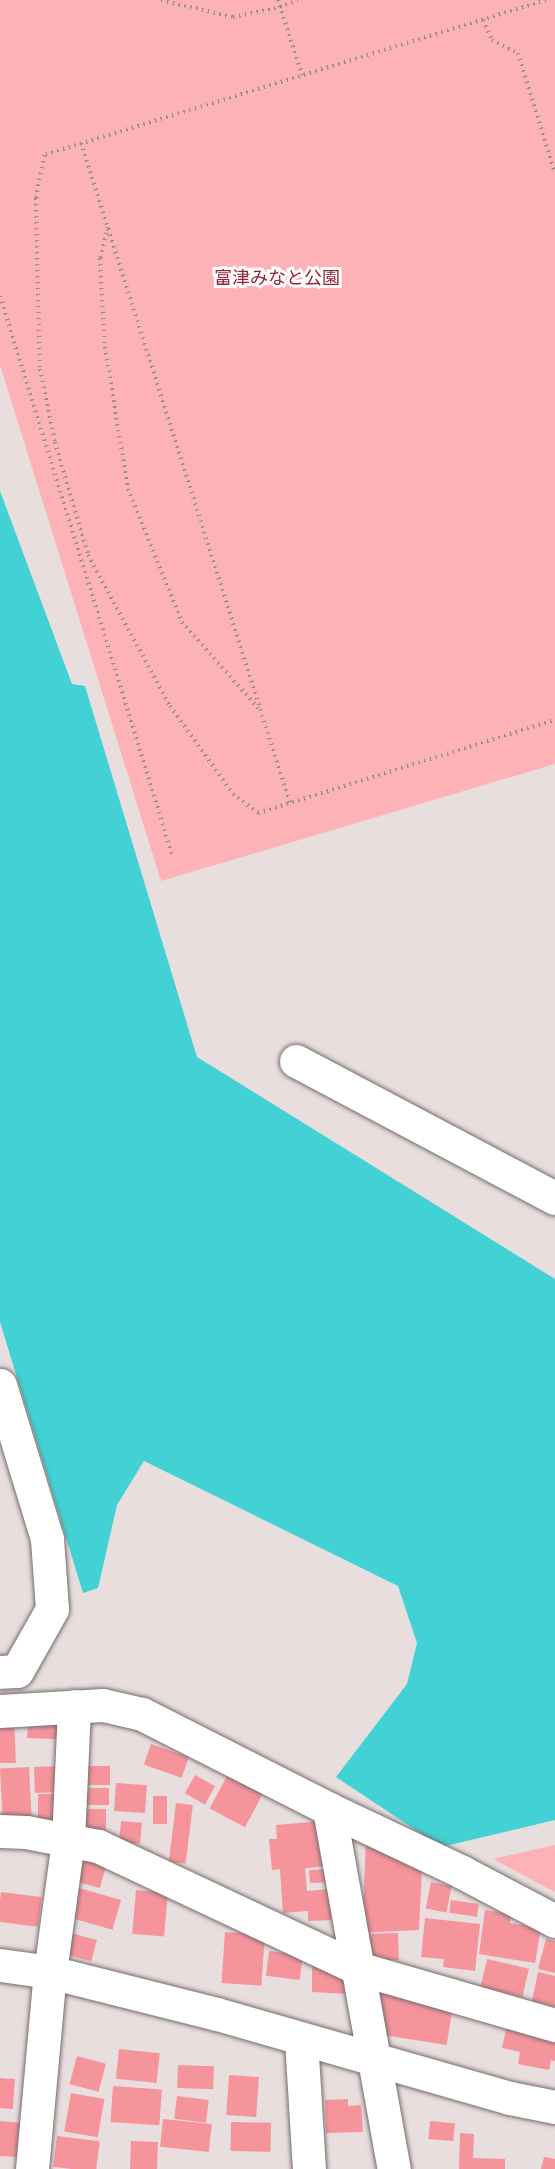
<!DOCTYPE html>
<meta charset="utf-8">
<style>
body{margin:0}
#map{position:relative;width:555px;height:2169px;overflow:hidden;background:#e8dede;font-family:Quicksand,"Noto Sans JP",sans-serif}
div>[style]{position:absolute}
.green>*{inset:0;background:#fdb2b6}
.water>*{inset:0;background:#42d2d5}
.building>*{inset:0;background:#f6949c;transform-origin:0 0}
.path>*{height:4px;margin-top:-2px;transform-origin:0;background:repeating-linear-gradient(90deg,#968f8f 0 1.5px,transparent 0 6px)}
.roads{filter:drop-shadow(0 0 2px #756c6c) drop-shadow(0 0 2px #756c6c)}
.minor>*{height:33px;margin:-16.5px;padding:0 16.5px;transform-origin:16.5px;border-radius:16.5px;background:#fff}
span{translate:-50% -50%;white-space:nowrap;text-align:center;line-height:1.15;-webkit-text-stroke:6px #fff;paint-order:stroke}
.park-label{font-size:18px;color:#942238}
</style>
<div id="map">
<div class="green">
<div style="clip-path:polygon(0 0,555px 0,555px 764px,161px 881px,0 365px)"></div>
<div style="clip-path:polygon(555px 1845px,555px 1892px,493px 1859px)"></div>
</div>
<div class="water">
<div style="clip-path:polygon(0 491px,72px 684px,85px 686px,197px 1057px,555px 1279px,555px 1820px,441px 1847px,336px 1777px,407px 1684px,417px 1643px,398px 1586px,144px 1461px,117px 1505px,98px 1588px,83px 1593px,0 1322px)"></div>
</div>
<div class="building">
<div style="clip-path:polygon(14px 1718px,16px 1763px,0 1763px,0 1719px)"></div>
<div style="left:28px;top:1718px;width:33px;height:20px;rotate:2deg"></div>
<div style="left:151px;top:1744px;width:40px;height:22px;rotate:19deg"></div>
<div style="left:61px;top:1766px;width:26px;height:27px;rotate:88deg"></div>
<div style="left:76px;top:1766px;width:34px;height:19px"></div>
<div style="left:29px;top:1767px;width:57px;height:29px;rotate:87deg"></div>
<div style="left:228px;top:1774px;width:40px;height:39px;rotate:28deg"></div>
<div style="left:195px;top:1775px;width:23px;height:21px;rotate:29deg"></div>
<div style="left:116px;top:1783px;width:31px;height:28px;rotate:4deg"></div>
<div style="left:109px;top:1788px;width:17px;height:35px;rotate:90deg"></div>
<div style="left:38px;top:1794px;width:24px;height:25px"></div>
<div style="left:153px;top:1796px;width:14px;height:28px"></div>
<div style="left:176px;top:1803px;width:17px;height:59px;rotate:7deg"></div>
<div style="left:106px;top:1809px;width:21px;height:33px;rotate:90deg"></div>
<div style="left:121px;top:1821px;width:21px;height:21px;rotate:5deg"></div>
<div style="clip-path:polygon(323px 1821px,326px 1866px,297px 1869px,305px 1868px,307px 1891px,330px 1889px,332px 1920px,308px 1921px,308px 1911px,283px 1913px,280px 1869px,272px 1870px,269px 1839px,277px 1839px,276px 1825px)"></div>
<div style="clip-path:polygon(366px 1840px,422px 1869px,419px 1930px,355px 1933px,363px 1910px)"></div>
<div style="left:77px;top:1854px;width:31px;height:27px;rotate:15deg"></div>
<div style="left:326px;top:1869px;width:13px;height:17px;rotate:86deg"></div>
<div style="left:431px;top:1882px;width:21px;height:27px;rotate:11deg"></div>
<div style="left:72px;top:1886px;width:51px;height:31px;rotate:16deg"></div>
<div style="left:136px;top:1890px;width:32px;height:44px;rotate:5deg"></div>
<div style="left:1px;top:1892px;width:41px;height:30px;rotate:7deg"></div>
<div style="left:451px;top:1900px;width:28px;height:13px;rotate:8deg"></div>
<div style="clip-path:polygon(485px 1910px,511px 1914px,510px 1923px,541px 1928px,535px 1963px,479px 1954px)"></div>
<div style="clip-path:polygon(425px 1918px,480px 1924px,475px 1971px,443px 1967px,444px 1959px,421px 1957px)"></div>
<div style="left:67px;top:1932px;width:31px;height:22px;rotate:15deg"></div>
<div style="left:225px;top:1932px;width:40px;height:51px;rotate:4deg"></div>
<div style="left:398px;top:1933px;width:27px;height:32px;rotate:88deg"></div>
<div style="clip-path:polygon(546px 1939px,555px 1941px,555px 1973px,538px 1969px)"></div>
<div style="left:269px;top:1951px;width:34px;height:25px;rotate:7deg"></div>
<div style="left:487px;top:1959px;width:43px;height:29px;rotate:13deg"></div>
<div style="clip-path:polygon(312px 1966px,337px 1967px,337px 1978px,350px 1978px,350px 1994px,312px 1992px)"></div>
<div style="clip-path:polygon(538px 1972px,555px 1976px,555px 2007px,532px 2001px)"></div>
<div style="left:380px;top:1993px;width:74px;height:41px;rotate:9deg"></div>
<div style="clip-path:polygon(507px 2025px,555px 2034px,555px 2061px,551px 2060px,549px 2070px,518px 2064px,520px 2052px,502px 2048px)"></div>
<div style="left:119px;top:2049px;width:41px;height:30px;rotate:6deg"></div>
<div style="left:77px;top:2056px;width:30px;height:29px;rotate:15deg"></div>
<div style="left:178px;top:2065px;width:36px;height:23px;rotate:2deg"></div>
<div style="left:229px;top:2075px;width:30px;height:40px;rotate:4deg"></div>
<div style="left:0;top:2078px;width:15px;height:30px;rotate:4deg"></div>
<div style="left:113px;top:2086px;width:49px;height:36px;rotate:4deg"></div>
<div style="left:71px;top:2093px;width:34px;height:39px;rotate:10deg"></div>
<div style="left:177px;top:2096px;width:32px;height:23px;rotate:7deg"></div>
<div style="clip-path:polygon(348px 2099px,348px 2106px,361px 2105px,363px 2132px,326px 2133px,325px 2100px)"></div>
<div style="left:163px;top:2119px;width:49px;height:28px;rotate:6deg"></div>
<div style="clip-path:polygon(0 2121px,22px 2123px,19px 2157px,0 2156px)"></div>
<div style="left:430px;top:2121px;width:25px;height:18px;rotate:5deg"></div>
<div style="left:231px;top:2122px;width:40px;height:29px;rotate:1deg"></div>
<div style="clip-path:polygon(460px 2133px,474px 2134px,473px 2158px,505px 2159px,505px 2169px,459px 2169px)"></div>
<div style="left:57px;top:2136px;width:43px;height:31px;rotate:7deg"></div>
<div style="left:131px;top:2141px;width:27px;height:28px;rotate:2deg"></div>
<div style="clip-path:polygon(544px 2157px,555px 2159px,555px 2169px,541px 2169px)"></div>
</div>
<div class="path">
<div style="left:161px;top:0;width:74px;rotate:13.3deg"></div>
<div style="left:233px;top:17px;width:48px;rotate:-12deg"></div>
<div style="left:280px;top:7px;width:19px;rotate:-21deg"></div>
<div style="left:278px;top:0;width:79px;rotate:72.3deg"></div>
<div style="left:546px;top:0;width:525px;rotate:162.84deg"></div>
<div style="left:44px;top:155px;width:44px;rotate:100.5deg"></div>
<div style="left:36px;top:198px;width:171px;rotate:88.7deg"></div>
<div style="left:40px;top:369px;width:75px;rotate:78.4deg"></div>
<div style="left:55px;top:442px;width:118px;rotate:73.7deg"></div>
<div style="left:88px;top:555px;width:172px;rotate:61.5deg"></div>
<div style="left:170px;top:706px;width:108px;rotate:54.4deg"></div>
<div style="left:233px;top:794px;width:31px;rotate:37deg"></div>
<div style="left:258px;top:813px;width:311px;rotate:-17.4deg"></div>
<div style="left:483px;top:20px;width:22px;rotate:66deg"></div>
<div style="left:492px;top:40px;width:29px;rotate:27deg"></div>
<div style="left:518px;top:53px;width:126px;rotate:72.9deg"></div>
<div style="left:81px;top:143px;width:692px;rotate:72.43deg"></div>
<div style="left:108px;top:227px;width:32px;rotate:104deg"></div>
<div style="left:100px;top:258px;width:89px;rotate:86.8deg"></div>
<div style="left:105px;top:347px;width:144px;rotate:80.8deg"></div>
<div style="left:128px;top:489px;width:144px;rotate:67.9deg"></div>
<div style="left:182px;top:622px;width:115px;rotate:48.5deg"></div>
<div style="left:0;top:296px;width:584px;rotate:72.87deg"></div>
</div>
<div class="roads">
<div class="minor">
<div style="left:296px;top:1061px;width:293px;rotate:27.9deg"></div>
<div style="left:0;top:1385px;width:161px;rotate:73deg"></div>
<div style="left:47px;top:1539px;width:70px;rotate:85.9deg"></div>
<div style="left:52px;top:1609px;width:71px;rotate:119.4deg"></div>
<div style="left:17px;top:1671px;width:17px;rotate:177deg"></div>
<div style="left:0;top:1711px;width:103px;rotate:-3.3deg"></div>
<div style="left:103px;top:1705px;width:40px;rotate:13deg"></div>
<div style="left:142px;top:1714px;width:210px;rotate:26.9deg"></div>
<div style="left:329px;top:1809px;width:147px;rotate:25.3deg"></div>
<div style="left:462px;top:1872px;width:105px;rotate:27.8deg"></div>
<div style="left:329px;top:1809px;width:366px;rotate:79.8deg"></div>
<div style="left:0;top:1831px;width:26px;rotate:2deg"></div>
<div style="left:26px;top:1832px;width:73px;rotate:11deg"></div>
<div style="left:98px;top:1846px;width:286px;rotate:25.2deg"></div>
<div style="left:357px;top:1968px;width:206px;rotate:16.1deg"></div>
<div style="left:0;top:1965px;width:50px;rotate:8deg"></div>
<div style="left:50px;top:1972px;width:172px;rotate:14.1deg"></div>
<div style="left:217px;top:2014px;width:305px;rotate:16deg"></div>
<div style="left:510px;top:2098px;width:46px;rotate:11.3deg"></div>
<div style="left:301px;top:2039px;width:130px;rotate:86.5deg"></div>
<div style="left:32px;top:2169px;width:198px;rotate:-84.8deg"></div>
<div style="left:50px;top:1972px;width:133px;rotate:-82.2deg"></div>
<div style="left:68px;top:1840px;width:134px;rotate:-87.4deg"></div>
</div>
</div>
<div class="park-label">
<span style="left:277px;top:278px">富津みなと公園</span>
</div>
</div>
